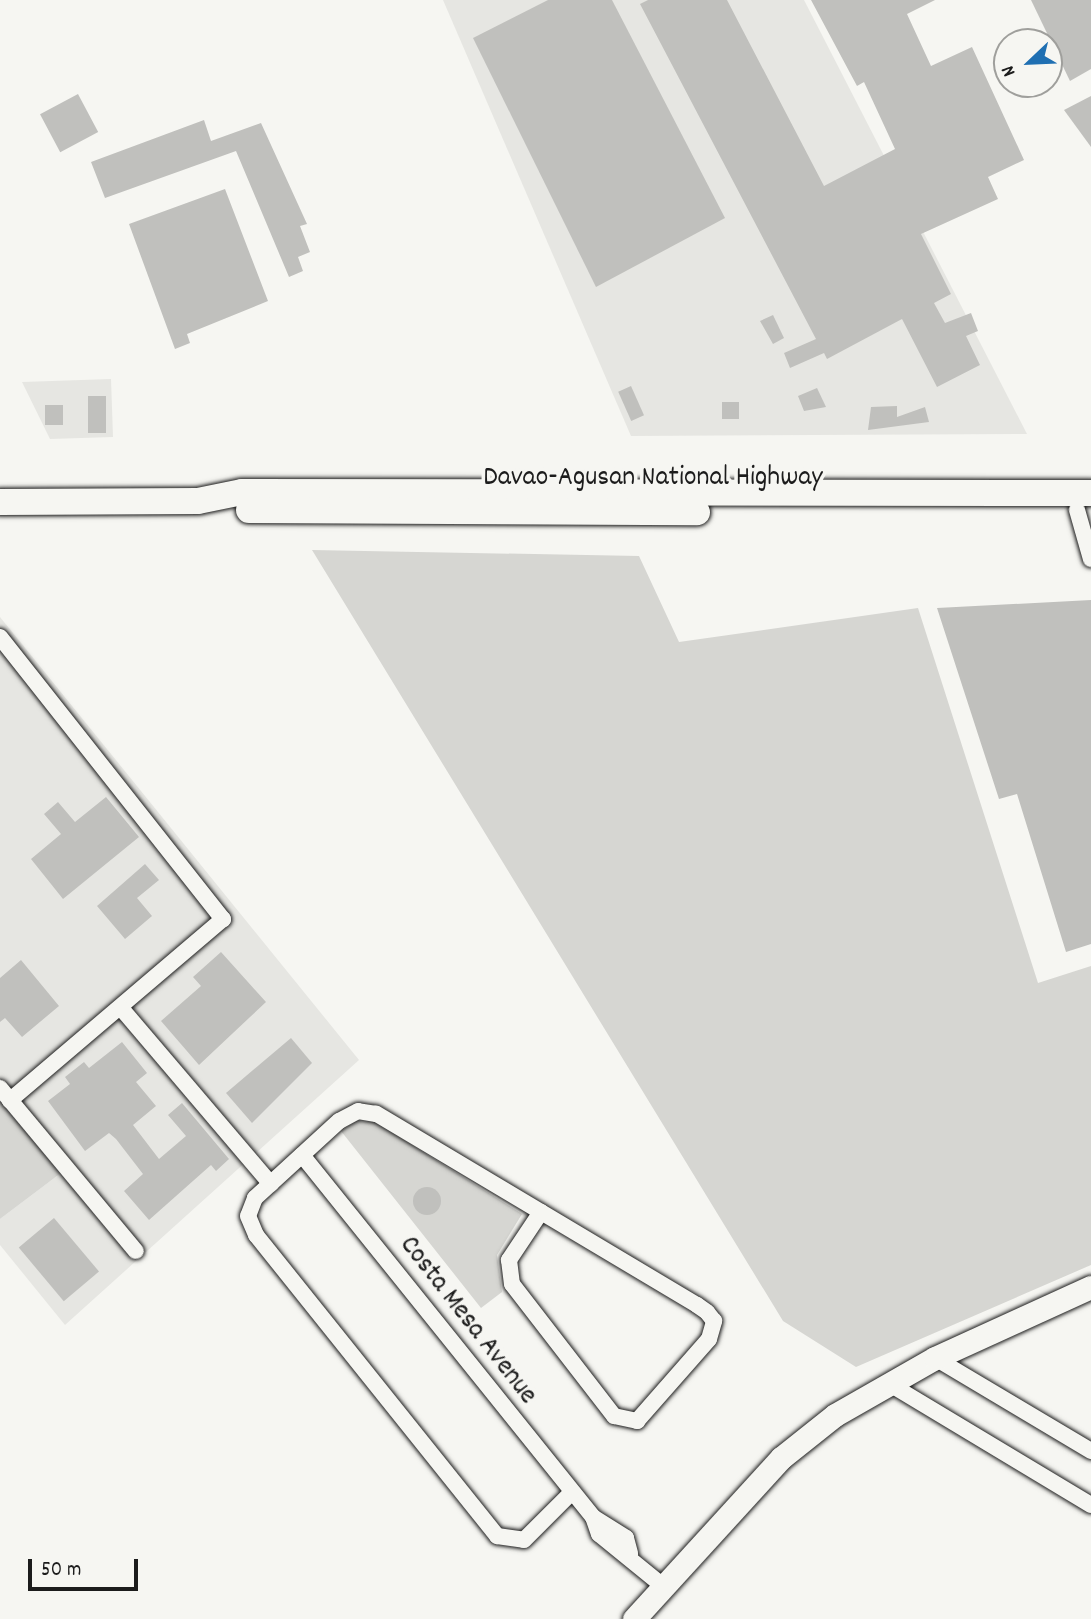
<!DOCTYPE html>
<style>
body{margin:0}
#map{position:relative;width:1091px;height:1619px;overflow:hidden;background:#f6f6f2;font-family:Dekko,sans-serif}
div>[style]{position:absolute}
.built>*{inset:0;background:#e6e6e2}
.green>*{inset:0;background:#d6d6d2}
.building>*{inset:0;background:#c0c0bd;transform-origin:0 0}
.round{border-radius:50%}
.roads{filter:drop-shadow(0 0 2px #1c1c1c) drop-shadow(0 0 2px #1c1c1c)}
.minor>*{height:16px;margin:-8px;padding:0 8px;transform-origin:8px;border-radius:8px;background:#f6f6f2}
.secondary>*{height:23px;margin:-11.5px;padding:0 11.5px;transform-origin:11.5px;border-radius:11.5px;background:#f6f6f2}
.trunk>*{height:26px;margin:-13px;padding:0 13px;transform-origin:13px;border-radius:13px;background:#f6f6f2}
span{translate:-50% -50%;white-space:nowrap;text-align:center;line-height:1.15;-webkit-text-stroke:7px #f6f6f2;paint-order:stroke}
.street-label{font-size:28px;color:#1c1c1c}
.north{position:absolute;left:993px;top:28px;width:70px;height:70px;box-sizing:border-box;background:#f6f6f2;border:2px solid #9f9f9c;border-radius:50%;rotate:247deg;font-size:19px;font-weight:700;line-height:28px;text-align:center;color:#1c1c1c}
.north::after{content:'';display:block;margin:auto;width:24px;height:32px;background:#1f6fb2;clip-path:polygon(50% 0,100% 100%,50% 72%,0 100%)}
.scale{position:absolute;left:28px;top:1559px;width:110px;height:32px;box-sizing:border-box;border:4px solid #1c1c1c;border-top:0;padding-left:9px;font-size:21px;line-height:24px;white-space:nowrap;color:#1c1c1c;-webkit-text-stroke:5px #f6f6f2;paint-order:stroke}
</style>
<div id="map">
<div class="built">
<div style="clip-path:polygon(443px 0,804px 0,1027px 434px,631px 436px)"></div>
<div style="clip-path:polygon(111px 379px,113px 437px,50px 439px,22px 382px)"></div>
<div style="clip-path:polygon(0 617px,359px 1060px,65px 1325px,0 1245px,0 1219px,61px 1173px,0 1101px)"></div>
</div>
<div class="green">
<div style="clip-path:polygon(312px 550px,639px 556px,679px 642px,918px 608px,1038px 983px,1091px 966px,1091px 1265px,856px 1367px,783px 1321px)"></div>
<div style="clip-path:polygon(0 1101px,61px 1173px,0 1219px)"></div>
<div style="clip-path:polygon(356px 1121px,375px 1122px,522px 1214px,497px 1255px,502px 1292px,481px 1308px,341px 1131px)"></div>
</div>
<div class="building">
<div style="clip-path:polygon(548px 0,612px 0,725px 218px,596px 287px,473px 38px)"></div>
<div style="clip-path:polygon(648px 0,727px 0,824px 186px,895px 149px,864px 82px,857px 86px,811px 0,935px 0,907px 14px,931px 66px,972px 47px,1024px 160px,988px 177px,998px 199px,921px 234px,951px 294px,934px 303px,945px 323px,971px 313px,978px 331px,966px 336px,980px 365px,937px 387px,902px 319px,827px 359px,824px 353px,790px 368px,784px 353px,816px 339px,640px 4px)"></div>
<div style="clip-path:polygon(1031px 0,1091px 0,1091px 69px,1070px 81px)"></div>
<div style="left:78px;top:94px;width:43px;height:43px;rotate:62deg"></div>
<div style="clip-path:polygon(1091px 96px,1091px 147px,1064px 110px)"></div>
<div style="clip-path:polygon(204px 120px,211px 141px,261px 123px,307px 224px,300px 226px,310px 252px,298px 257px,303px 271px,289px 277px,236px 151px,105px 198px,91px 162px)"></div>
<div style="clip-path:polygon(225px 189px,268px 301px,187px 334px,190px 343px,175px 349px,129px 224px)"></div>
<div style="clip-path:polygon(773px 315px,784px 338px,773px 344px,760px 321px)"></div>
<div style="left:631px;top:386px;width:32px;height:14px;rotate:66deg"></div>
<div style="clip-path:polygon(817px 388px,826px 407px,804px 411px,798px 396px)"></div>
<div style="left:88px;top:396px;width:18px;height:37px"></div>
<div style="left:722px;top:402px;width:17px;height:17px"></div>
<div style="left:45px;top:405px;width:18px;height:20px"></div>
<div style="clip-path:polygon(897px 406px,897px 417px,925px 407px,929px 422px,868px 430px,871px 407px)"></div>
<div style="clip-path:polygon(1091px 600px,1091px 944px,1066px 952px,1017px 794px,999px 799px,937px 608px)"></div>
<div style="clip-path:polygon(106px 797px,139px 837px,63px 899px,31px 859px,61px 834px,44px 814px,58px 802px,75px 822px)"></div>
<div style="clip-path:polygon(145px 864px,159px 880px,137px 898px,152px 916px,125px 939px,97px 906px)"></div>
<div style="clip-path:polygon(221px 952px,266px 1002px,199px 1065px,161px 1021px,201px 986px,193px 977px)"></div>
<div style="clip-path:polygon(21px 960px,59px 1006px,22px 1037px,5px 1018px,0 1022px,0 978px)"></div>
<div style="clip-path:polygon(291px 1038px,312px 1063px,252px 1123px,226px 1093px)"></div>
<div style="clip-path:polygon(122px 1042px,147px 1073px,136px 1082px,156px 1106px,133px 1125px,159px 1159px,186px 1136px,168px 1115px,182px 1103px,229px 1159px,216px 1171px,211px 1165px,149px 1220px,124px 1191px,143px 1174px,116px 1139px,109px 1133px,85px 1151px,48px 1101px,70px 1084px,65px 1077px,84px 1062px,89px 1068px)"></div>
<div class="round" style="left:413px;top:1187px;width:28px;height:28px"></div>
<div style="left:54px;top:1218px;width:70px;height:46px;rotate:50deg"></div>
</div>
<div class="roads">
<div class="minor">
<div style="left:1077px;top:510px;width:51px;rotate:74.1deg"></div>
<div style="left:0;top:637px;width:360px;rotate:51.7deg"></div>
<div style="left:223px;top:919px;width:280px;rotate:139.6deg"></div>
<div style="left:121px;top:1008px;width:231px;rotate:49.6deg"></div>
<div style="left:0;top:1088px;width:212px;rotate:50.2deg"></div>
<div style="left:302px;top:1155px;width:464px;rotate:51.2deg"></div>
<div style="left:593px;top:1517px;width:18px;rotate:71deg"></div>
<div style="left:599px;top:1534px;width:82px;rotate:39.1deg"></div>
<div style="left:541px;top:1212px;width:58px;rotate:123.7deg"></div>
<div style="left:509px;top:1260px;width:24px;rotate:83deg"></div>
<div style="left:512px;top:1284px;width:167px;rotate:52.3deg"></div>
<div style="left:614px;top:1416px;width:24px;rotate:12deg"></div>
<div style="left:637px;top:1421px;width:109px;rotate:-48.7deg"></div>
<div style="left:709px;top:1339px;width:19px;rotate:-74deg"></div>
<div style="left:714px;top:1321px;width:11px;rotate:-128deg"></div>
<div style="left:707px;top:1312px;width:12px;rotate:-145deg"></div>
<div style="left:697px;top:1305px;width:374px;rotate:-149.2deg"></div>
<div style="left:376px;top:1114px;width:18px;rotate:-171deg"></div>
<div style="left:358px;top:1111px;width:21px;rotate:152deg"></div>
<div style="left:339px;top:1121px;width:114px;rotate:137.5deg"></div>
<div style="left:255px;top:1198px;width:19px;rotate:111deg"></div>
<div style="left:248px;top:1216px;width:21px;rotate:67deg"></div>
<div style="left:256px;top:1235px;width:386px;rotate:51.3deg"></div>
<div style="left:497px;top:1536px;width:27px;rotate:8deg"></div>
<div style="left:524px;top:1540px;width:66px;rotate:-45deg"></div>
<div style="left:935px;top:1358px;width:182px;rotate:30.8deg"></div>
<div style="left:888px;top:1383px;width:237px;rotate:31deg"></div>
<div style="left:593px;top:1517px;width:39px;rotate:32deg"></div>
<div style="left:626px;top:1538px;width:16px;rotate:75deg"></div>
</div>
<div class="secondary">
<div style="left:634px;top:1619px;width:218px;rotate:-47.6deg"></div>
<div style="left:781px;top:1458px;width:69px;rotate:-38.5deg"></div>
<div style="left:835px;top:1415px;width:115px;rotate:-29.7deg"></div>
<div style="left:935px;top:1358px;width:171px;rotate:-24.5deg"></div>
</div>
<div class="trunk">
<div style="left:0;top:502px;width:198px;rotate:-0.3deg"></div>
<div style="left:198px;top:501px;width:45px;rotate:-11.6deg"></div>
<div style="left:242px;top:492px;width:849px;rotate:0.07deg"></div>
<div style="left:249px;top:510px;width:448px;rotate:0.3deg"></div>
</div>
</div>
<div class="street-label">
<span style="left:653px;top:479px">Davao-Agusan National Highway</span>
<span style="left:467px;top:1321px;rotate:52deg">Costa Mesa Avenue</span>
</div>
<div class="north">N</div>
<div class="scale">50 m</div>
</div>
